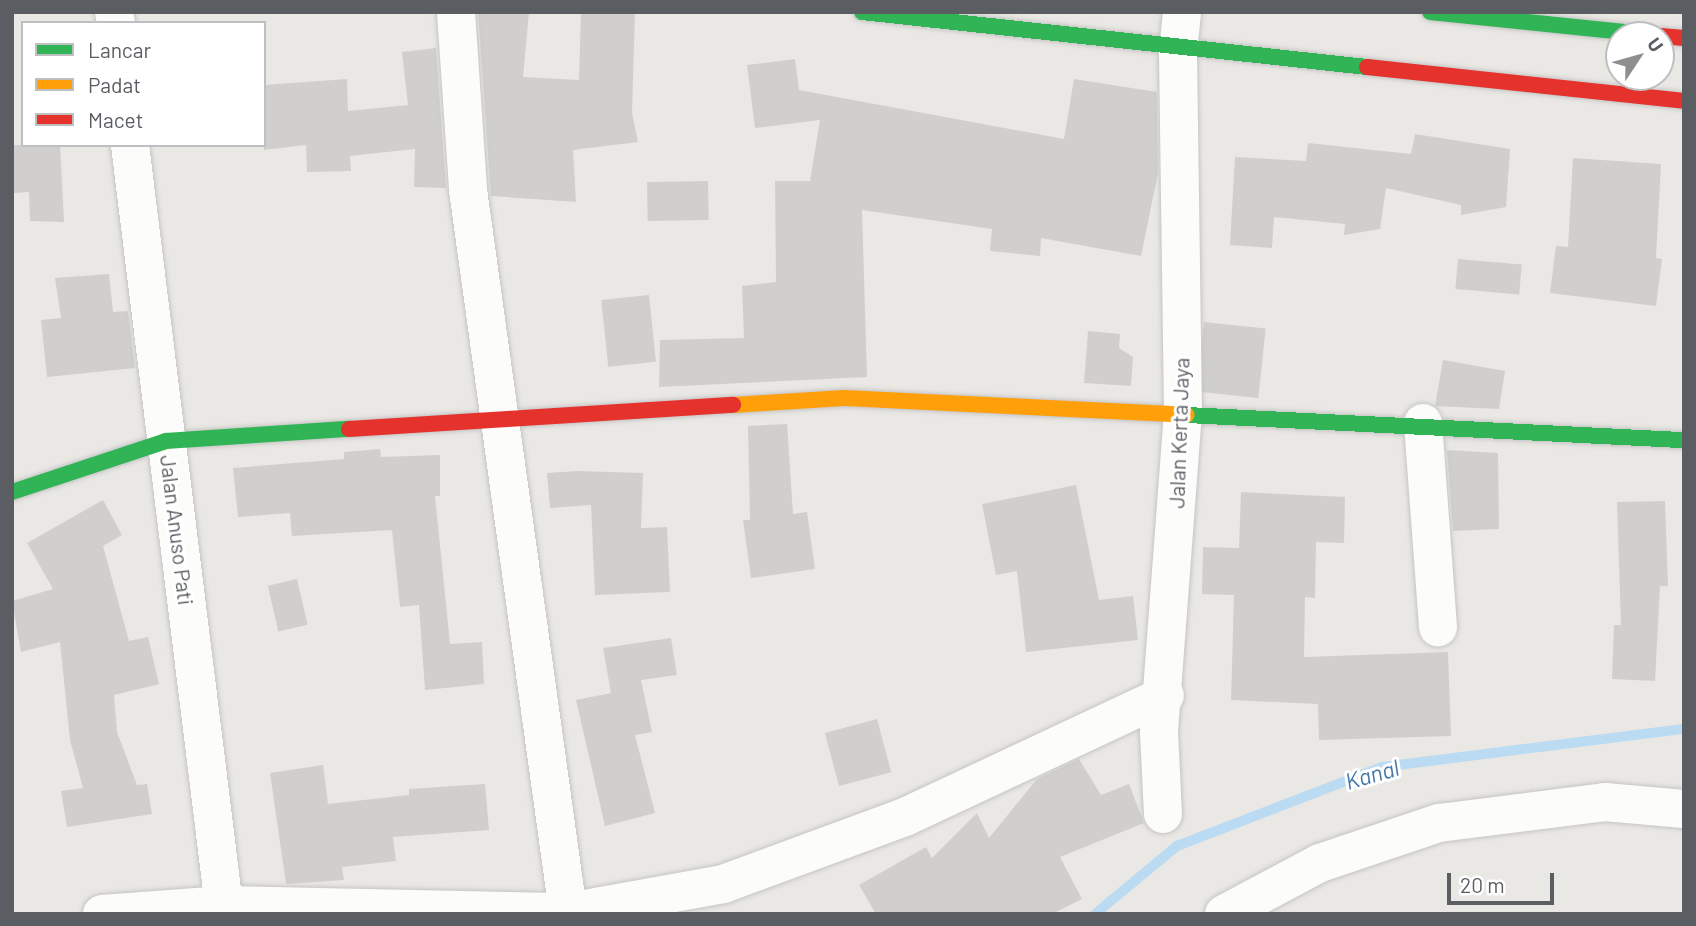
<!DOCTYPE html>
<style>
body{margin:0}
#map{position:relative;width:1696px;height:926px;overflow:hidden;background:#eae8e4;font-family:Barlow,sans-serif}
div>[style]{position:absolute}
.stream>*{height:10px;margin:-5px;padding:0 5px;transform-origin:5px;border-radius:5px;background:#badbf1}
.building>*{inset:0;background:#d0cfcd;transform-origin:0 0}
.roads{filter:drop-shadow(0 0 2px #c5c5c5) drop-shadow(0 0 2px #c5c5c5)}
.street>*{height:38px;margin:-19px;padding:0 19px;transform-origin:19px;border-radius:19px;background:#fcfcfb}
.fast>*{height:16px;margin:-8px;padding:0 8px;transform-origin:8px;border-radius:8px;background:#30b455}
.slow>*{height:16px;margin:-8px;padding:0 8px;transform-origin:8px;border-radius:8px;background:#ff9f0a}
.jam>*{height:16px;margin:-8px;padding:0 8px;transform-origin:8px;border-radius:8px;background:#e5322d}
span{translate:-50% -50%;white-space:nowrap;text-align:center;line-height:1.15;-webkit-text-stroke:6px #fff;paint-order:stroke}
.street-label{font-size:21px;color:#5a5e62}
.water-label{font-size:23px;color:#4678a7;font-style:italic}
.frame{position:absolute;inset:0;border:14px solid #5a5e62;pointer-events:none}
.legend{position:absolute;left:21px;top:21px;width:245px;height:126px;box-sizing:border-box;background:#fff;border:2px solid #bdbfc0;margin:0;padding:9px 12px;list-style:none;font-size:21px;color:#5a5e62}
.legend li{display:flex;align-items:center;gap:14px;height:35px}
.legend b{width:35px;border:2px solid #bdbfc0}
.north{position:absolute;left:1605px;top:21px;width:70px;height:70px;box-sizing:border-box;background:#fff;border:2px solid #bdbfc0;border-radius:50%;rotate:54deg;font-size:19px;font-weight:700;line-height:28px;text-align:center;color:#5a5e62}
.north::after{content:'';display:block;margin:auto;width:24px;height:32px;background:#8c8e90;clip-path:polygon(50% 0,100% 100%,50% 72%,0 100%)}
.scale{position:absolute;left:1447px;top:873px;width:107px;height:32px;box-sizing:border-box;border:4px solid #5a5e62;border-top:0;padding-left:9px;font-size:21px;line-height:24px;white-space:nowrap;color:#5a5e62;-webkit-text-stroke:5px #fff;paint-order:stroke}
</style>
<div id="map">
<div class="stream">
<div style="left:1095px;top:914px;width:107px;rotate:-39.7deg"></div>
<div style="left:1177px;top:846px;width:220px;rotate:-21.1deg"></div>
<div style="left:1382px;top:767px;width:304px;rotate:-7.2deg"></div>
</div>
<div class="building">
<div style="clip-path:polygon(478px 12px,529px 12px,523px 77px,579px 80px,581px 12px,635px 12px,632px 113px,638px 142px,573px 150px,576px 202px,491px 196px)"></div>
<div style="clip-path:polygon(436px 48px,446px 188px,414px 187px,415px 149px,350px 156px,351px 171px,307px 172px,306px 145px,264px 150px,264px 85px,347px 79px,348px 111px,408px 105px,402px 52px)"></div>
<div style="clip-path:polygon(795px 59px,799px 90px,1064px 139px,1074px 79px,1157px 92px,1158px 173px,1141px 256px,1041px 238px,1040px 256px,990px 251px,992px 229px,862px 210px,867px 377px,659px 387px,660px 340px,744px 338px,742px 286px,776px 282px,775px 181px,810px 181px,820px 120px,755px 128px,747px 65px)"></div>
<div style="clip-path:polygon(1415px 134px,1510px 149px,1506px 207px,1461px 215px,1461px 205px,1386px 188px,1380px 229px,1344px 235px,1345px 224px,1274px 217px,1272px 248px,1230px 245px,1235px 157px,1306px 161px,1308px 143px,1411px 154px)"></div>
<div style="clip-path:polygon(12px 145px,60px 145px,64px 222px,30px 221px,29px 192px,14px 193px)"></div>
<div style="clip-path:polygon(1573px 158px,1661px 164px,1656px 258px,1662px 259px,1656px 306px,1550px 293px,1556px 246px,1568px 247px)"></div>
<div style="left:708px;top:181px;width:39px;height:61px;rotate:89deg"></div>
<div style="left:1458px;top:259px;width:64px;height:30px;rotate:5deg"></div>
<div style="clip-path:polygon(109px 274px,113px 312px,128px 311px,135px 368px,47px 377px,41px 320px,61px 318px,55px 278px)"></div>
<div style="left:649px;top:295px;width:67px;height:48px;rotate:84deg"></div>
<div style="left:1204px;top:322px;width:62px;height:70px;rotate:6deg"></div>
<div style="clip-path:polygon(1088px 331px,1120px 334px,1119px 348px,1133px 357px,1131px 386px,1084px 383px)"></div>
<div style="clip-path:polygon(1443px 360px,1505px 371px,1499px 409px,1435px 406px)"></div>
<div style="clip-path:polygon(787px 424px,793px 514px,807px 512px,815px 569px,751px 578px,743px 520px,750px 520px,748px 426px)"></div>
<div style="clip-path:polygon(380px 449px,381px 457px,440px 455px,440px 496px,435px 496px,450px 644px,482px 642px,484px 684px,425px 690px,419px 605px,400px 607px,392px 530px,292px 536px,290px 513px,238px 517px,233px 468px,344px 459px,344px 452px)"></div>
<div style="clip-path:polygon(1447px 450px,1498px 453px,1499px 529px,1453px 531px)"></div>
<div style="clip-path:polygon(578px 471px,643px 473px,641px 528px,667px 527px,670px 592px,595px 595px,591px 505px,550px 508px,547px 473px)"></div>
<div style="clip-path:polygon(1076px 485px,1099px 600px,1133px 596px,1138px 640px,1026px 652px,1017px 571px,996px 575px,982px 504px)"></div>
<div style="clip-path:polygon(1241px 492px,1345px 497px,1344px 543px,1316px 542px,1315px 598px,1305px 597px,1304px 657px,1448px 652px,1451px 736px,1319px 740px,1318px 704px,1231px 700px,1234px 595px,1202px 594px,1203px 547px,1239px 548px)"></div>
<div style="clip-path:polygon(103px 500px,122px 535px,103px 546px,129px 641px,148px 637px,159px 684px,114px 695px,117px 732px,137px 785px,147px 784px,152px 814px,67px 827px,61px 791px,83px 788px,70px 740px,60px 642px,21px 652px,12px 601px,53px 589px,27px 543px)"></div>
<div style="clip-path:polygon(1665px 501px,1668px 586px,1660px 586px,1655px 681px,1612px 679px,1614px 625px,1621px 625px,1617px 502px)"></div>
<div style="left:297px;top:579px;width:47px;height:30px;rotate:77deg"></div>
<div style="clip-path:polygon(671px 638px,677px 675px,641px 680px,652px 732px,635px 735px,655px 813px,605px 826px,576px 700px,611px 693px,603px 648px)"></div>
<div style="left:877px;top:719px;width:55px;height:54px;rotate:75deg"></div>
<div style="clip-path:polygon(1079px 759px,1101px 795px,1129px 784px,1144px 823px,1060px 857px,1082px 899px,1052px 914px,876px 914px,859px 885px,926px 847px,932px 858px,977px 813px,989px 838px,1037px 779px)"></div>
<div style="clip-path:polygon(323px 765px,328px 804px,409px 795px,409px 789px,485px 784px,489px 830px,393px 837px,396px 861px,342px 867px,344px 880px,286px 884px,270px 773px)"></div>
</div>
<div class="roads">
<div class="street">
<div style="left:114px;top:12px;width:11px;rotate:80deg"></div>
<div style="left:456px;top:12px;width:178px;rotate:86.1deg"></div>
<div style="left:468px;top:190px;width:729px;rotate:82.11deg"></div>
<div style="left:130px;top:145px;width:775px;rotate:82.96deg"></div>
<div style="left:1423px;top:423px;width:205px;rotate:85.8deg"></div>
<div style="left:1163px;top:814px;width:83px;rotate:-92.8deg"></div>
<div style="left:1159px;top:731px;width:320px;rotate:-85.7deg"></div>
<div style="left:1183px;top:412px;width:361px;rotate:-90.8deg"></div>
<div style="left:1178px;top:51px;width:39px;rotate:-84deg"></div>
<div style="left:102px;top:914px;width:122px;rotate:-4.2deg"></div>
<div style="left:224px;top:905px;width:344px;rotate:1.2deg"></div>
<div style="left:568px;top:912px;width:158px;rotate:-10.2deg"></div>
<div style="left:723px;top:884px;width:194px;rotate:-20.2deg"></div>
<div style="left:905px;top:817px;width:287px;rotate:-25.1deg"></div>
<div style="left:1224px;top:914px;width:109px;rotate:-28deg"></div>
<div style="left:1320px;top:863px;width:126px;rotate:-18.6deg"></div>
<div style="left:1439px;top:823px;width:167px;rotate:-7.2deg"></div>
<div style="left:1605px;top:802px;width:79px;rotate:5.1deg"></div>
</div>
<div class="fast">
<div style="left:862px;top:12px;width:508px;rotate:6.22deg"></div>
<div style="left:1430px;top:12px;width:222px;rotate:5.9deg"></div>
<div style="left:1187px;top:415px;width:498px;rotate:2.9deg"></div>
<div style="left:12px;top:492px;width:162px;rotate:-18.3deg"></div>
<div style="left:166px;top:441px;width:183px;rotate:-3.8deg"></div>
</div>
<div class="slow">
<div style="left:733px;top:405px;width:111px;rotate:-3.6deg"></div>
<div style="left:844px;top:398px;width:343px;rotate:2.8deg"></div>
</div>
<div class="jam">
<div style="left:1661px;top:36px;width:23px;rotate:5deg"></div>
<div style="left:1367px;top:67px;width:319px;rotate:6.1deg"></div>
<div style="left:349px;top:429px;width:385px;rotate:-3.6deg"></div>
</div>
</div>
<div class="street-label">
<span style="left:1179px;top:433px;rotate:-88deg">Jalan Kerta Jaya</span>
<span style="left:177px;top:530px;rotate:83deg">Jalan Anuso Pati</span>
</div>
<div class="water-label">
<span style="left:1372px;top:774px;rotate:-16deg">Kanal</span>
</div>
<div class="frame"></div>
<ul class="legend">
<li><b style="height:9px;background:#30b455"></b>Lancar</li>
<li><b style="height:9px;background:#ff9f0a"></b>Padat</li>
<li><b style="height:9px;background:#e5322d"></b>Macet</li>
</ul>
<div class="north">U</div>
<div class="scale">20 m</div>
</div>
